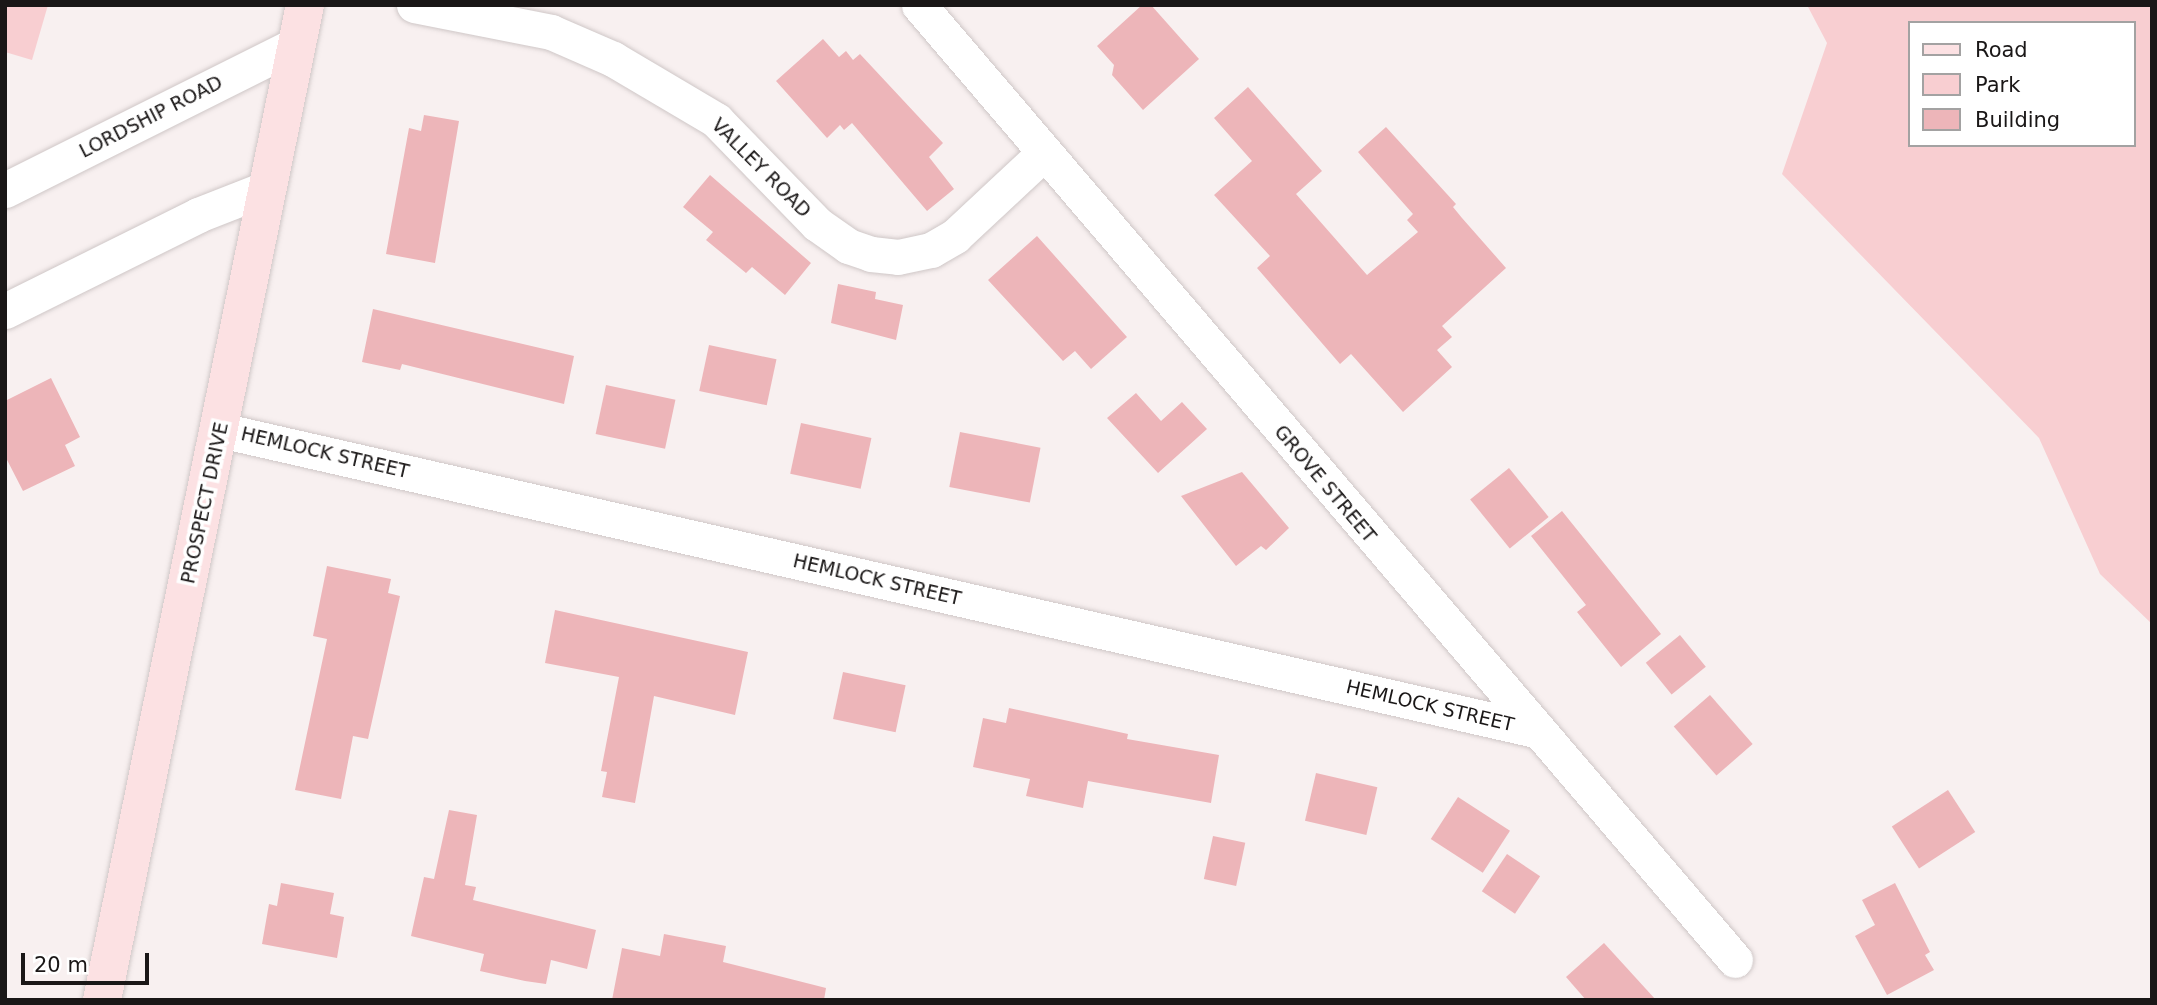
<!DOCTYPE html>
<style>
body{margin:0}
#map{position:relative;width:2157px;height:1005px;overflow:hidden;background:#f8f0f0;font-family:"DejaVu Sans",sans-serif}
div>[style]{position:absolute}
.green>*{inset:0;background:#f8ced1}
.building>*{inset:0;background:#edb5b9;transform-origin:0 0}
.roads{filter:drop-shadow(0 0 2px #cfc7c7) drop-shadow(0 0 2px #cfc7c7)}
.minor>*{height:35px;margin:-17.5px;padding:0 17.5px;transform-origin:17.5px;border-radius:17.5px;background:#fff}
.secondary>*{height:38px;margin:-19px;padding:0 19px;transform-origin:19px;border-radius:19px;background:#fce1e3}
span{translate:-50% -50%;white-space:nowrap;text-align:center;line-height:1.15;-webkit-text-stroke:7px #fff;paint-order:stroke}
.street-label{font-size:19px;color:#1a1717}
.frame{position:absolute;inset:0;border:7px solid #1a1717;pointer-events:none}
.legend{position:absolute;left:1908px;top:21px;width:228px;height:126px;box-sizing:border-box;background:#fff;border:2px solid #a3a2a2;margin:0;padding:9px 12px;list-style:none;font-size:21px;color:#1a1717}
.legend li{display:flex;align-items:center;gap:14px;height:35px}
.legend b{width:35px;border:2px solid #a3a2a2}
.scale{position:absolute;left:21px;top:953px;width:128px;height:32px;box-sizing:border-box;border:4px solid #1a1717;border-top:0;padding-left:9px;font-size:21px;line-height:24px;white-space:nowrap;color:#1a1717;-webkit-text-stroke:5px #fff;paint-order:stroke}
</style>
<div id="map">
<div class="green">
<div style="clip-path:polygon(5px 5px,48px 5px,32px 60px,5px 52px)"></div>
<div style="clip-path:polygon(evenodd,1807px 5px,2152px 5px,2152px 624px,2100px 574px,2039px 438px,1782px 174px,1827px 43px,1807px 5px,1910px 23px,2134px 23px,2134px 145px,1910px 145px,1910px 23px)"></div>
</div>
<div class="building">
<div style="clip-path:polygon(1142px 5px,1151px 5px,1199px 59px,1143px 110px,1112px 75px,1114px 65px,1097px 46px)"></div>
<div style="clip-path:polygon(823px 39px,839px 57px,846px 51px,853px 60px,860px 54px,943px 143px,929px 157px,954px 189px,927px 211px,852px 123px,844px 130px,840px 125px,827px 138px,776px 81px)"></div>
<div style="clip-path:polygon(1248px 87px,1322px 171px,1296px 194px,1367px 275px,1418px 232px,1407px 220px,1413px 214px,1358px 152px,1386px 127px,1456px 204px,1453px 207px,1462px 218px,1506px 268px,1442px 326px,1452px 337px,1437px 350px,1452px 367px,1403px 412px,1351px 354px,1340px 364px,1257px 268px,1270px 256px,1214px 195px,1252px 161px,1214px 118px)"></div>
<div style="clip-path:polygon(424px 115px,459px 121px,435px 263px,386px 254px,409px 128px,421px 131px)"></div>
<div style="clip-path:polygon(710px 175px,811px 263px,785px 295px,752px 267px,746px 273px,706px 240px,713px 232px,683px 207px)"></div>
<div style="clip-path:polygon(1037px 236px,1127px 337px,1091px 369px,1075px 351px,1063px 361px,988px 280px)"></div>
<div style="clip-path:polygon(838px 284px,876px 292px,875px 299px,903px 305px,896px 340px,831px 323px)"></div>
<div style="clip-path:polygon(373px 309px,574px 356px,564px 404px,402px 364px,400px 370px,362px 362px)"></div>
<div style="left:709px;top:345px;width:69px;height:47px;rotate:12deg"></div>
<div style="clip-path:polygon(51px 378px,80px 437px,65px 445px,75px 466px,23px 491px,5px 456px,5px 401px)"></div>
<div style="left:606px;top:385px;width:71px;height:50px;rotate:12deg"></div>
<div style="clip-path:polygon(1136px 393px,1161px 421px,1182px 402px,1207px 429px,1158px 473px,1107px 418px)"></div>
<div style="left:801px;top:423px;width:72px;height:52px;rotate:12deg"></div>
<div style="left:960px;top:432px;width:82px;height:56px;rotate:11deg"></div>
<div style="left:1509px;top:468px;width:63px;height:50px;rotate:51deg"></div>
<div style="clip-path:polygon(1242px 472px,1289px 528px,1266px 550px,1261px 546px,1236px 566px,1181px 496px)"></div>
<div style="clip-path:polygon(1562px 511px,1661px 634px,1621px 667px,1577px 612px,1586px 605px,1531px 536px)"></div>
<div style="clip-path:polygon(327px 566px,391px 579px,388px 593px,400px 596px,368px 739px,353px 736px,341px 799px,295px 790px,327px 639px,313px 636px)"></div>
<div style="clip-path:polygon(555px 610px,748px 652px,735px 715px,654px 696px,635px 803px,602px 797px,607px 772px,601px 771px,619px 677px,545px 663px)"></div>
<div style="left:1680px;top:635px;width:41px;height:44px;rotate:51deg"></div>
<div style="left:843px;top:672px;width:64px;height:48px;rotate:12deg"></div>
<div style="left:1710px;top:695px;width:65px;height:48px;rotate:49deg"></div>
<div style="clip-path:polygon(1009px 708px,1128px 734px,1127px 739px,1219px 755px,1211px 803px,1088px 781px,1083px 808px,1026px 796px,1030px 779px,973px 767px,983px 718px,1006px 723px)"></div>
<div style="left:1316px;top:773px;width:63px;height:49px;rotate:13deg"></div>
<div style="left:1948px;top:790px;width:50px;height:67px;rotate:57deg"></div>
<div style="left:1458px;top:797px;width:62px;height:50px;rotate:33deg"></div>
<div style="clip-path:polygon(449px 810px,477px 815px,465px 885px,476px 887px,473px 900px,596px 930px,587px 969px,551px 960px,546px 984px,525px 981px,480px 971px,484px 954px,411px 936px,424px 877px,434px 879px)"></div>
<div style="left:1213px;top:836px;width:33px;height:44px;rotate:12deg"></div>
<div style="left:1507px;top:854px;width:40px;height:45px;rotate:34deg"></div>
<div style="clip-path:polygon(281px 883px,334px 893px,330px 914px,344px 917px,337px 958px,262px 944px,269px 904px,277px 906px)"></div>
<div style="clip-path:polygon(1895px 883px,1930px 952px,1925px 955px,1934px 970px,1887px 995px,1855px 936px,1875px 925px,1862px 900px)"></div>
<div style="clip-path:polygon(664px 934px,726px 946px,723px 962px,826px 988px,824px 1000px,612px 1000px,622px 948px,660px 956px)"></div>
<div style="clip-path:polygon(1604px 943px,1656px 1000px,1586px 1000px,1566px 977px)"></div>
</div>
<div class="roads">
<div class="minor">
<div style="left:414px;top:5px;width:140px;rotate:11.1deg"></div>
<div style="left:551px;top:32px;width:68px;rotate:23.5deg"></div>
<div style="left:613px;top:59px;width:120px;rotate:30.6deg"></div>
<div style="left:716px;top:120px;width:145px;rotate:45.8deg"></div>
<div style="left:817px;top:224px;width:38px;rotate:35deg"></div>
<div style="left:848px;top:246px;width:24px;rotate:19deg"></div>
<div style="left:871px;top:254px;width:27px;rotate:6deg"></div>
<div style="left:898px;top:257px;width:34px;rotate:-12deg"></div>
<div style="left:931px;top:250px;width:28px;rotate:-30deg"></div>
<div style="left:955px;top:236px;width:122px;rotate:-43deg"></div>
<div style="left:919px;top:5px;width:1256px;rotate:49.49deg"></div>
<div style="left:5px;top:190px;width:326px;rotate:-26.6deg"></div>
<div style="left:5px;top:311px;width:216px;rotate:-26.4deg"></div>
<div style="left:198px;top:215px;width:74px;rotate:-21.4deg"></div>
<div style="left:220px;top:430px;width:1349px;rotate:12.85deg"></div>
</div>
<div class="secondary">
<div style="left:102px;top:1000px;width:1015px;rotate:-78.47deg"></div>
</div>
</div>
<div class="street-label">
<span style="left:151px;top:117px;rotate:-27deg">LORDSHIP ROAD</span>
<span style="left:761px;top:168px;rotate:45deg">VALLEY ROAD</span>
<span style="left:325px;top:453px;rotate:13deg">HEMLOCK STREET</span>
<span style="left:1325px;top:484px;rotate:50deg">GROVE STREET</span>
<span style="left:205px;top:503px;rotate:-78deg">PROSPECT DRIVE</span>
<span style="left:877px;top:580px;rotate:13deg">HEMLOCK STREET</span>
<span style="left:1430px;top:706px;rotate:13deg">HEMLOCK STREET</span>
</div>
<div class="frame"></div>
<ul class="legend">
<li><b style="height:9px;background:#fce1e3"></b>Road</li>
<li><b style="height:19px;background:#f8ced1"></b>Park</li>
<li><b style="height:19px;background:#edb5b9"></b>Building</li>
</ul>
<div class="scale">20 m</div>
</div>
